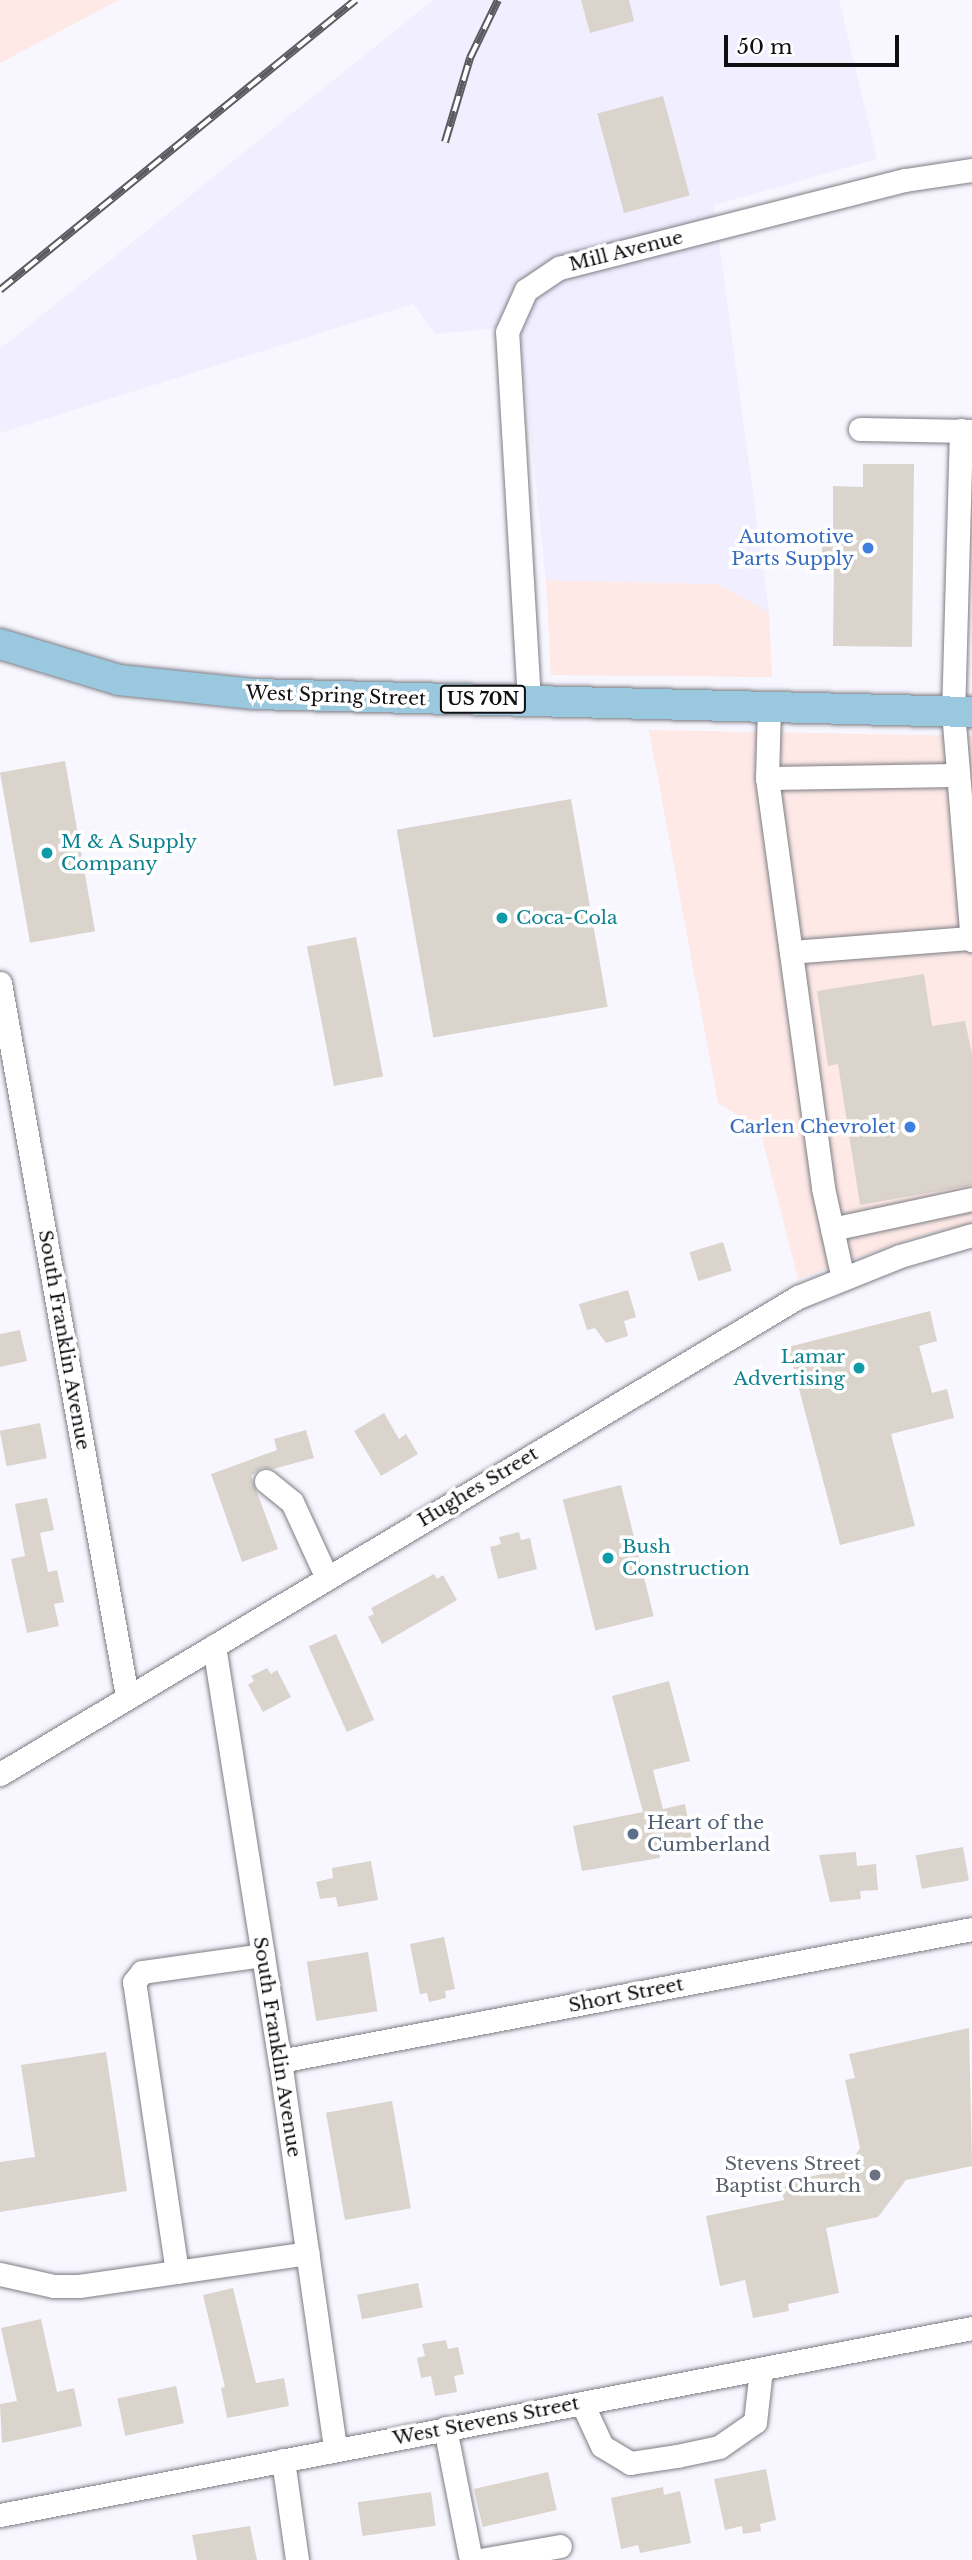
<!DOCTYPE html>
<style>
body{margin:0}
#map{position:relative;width:972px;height:2560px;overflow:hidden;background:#f8f7ff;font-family:"Libre Baskerville",serif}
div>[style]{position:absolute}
.commercial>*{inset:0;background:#fee9e6}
.built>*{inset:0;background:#f0eeff}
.building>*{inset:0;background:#dbd4cd;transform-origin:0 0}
.roads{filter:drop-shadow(0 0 2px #7d7d85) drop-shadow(0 0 2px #7d7d85)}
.minor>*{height:23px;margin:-11.5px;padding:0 11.5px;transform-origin:11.5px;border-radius:11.5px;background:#fff}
.major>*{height:30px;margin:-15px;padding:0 15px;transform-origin:15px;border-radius:15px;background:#9ac8de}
.rail>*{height:8px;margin-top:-4px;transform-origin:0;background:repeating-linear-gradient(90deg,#fff 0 16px,#5c5b60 0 32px);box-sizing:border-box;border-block:2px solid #5c5b60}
.dots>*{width:19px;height:19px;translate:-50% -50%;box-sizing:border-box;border:4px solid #fff;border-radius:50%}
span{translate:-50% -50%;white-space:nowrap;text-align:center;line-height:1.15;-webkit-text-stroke:7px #fff;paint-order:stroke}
.shield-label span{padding:2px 5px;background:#fff;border:2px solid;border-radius:5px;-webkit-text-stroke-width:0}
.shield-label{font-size:18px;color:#0f0f12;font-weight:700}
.street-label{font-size:19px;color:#0f0f12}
.shop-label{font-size:19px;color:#366cbe}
.right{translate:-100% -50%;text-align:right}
.culture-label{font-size:19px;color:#0d838f}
.left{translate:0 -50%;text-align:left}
.service-label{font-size:19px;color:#4e5e75}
.worship-label{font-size:19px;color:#5b616d}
.scale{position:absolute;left:724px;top:35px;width:175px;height:32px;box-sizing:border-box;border:4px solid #0f0f12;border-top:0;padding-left:9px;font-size:21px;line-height:24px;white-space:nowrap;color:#0f0f12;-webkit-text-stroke:5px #fff;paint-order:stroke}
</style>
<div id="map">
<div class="commercial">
<div style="clip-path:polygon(0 0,119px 0,0 63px)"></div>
<div style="clip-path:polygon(546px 580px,718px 584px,769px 612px,772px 677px,551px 675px)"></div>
<div style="clip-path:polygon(649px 730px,972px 736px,972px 1223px,916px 1237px,798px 1279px,760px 1130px,718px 1103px)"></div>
</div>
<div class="built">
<div style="clip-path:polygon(433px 0,839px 0,877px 159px,714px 205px,769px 612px,718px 584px,546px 580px,519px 326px,435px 334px,413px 304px,0 433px,0 349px)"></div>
</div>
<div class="building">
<div style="clip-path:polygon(581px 0,629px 0,634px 21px,590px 33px)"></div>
<div style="left:663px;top:96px;width:103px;height:68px;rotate:75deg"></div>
<div style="clip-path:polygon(863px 464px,914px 464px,912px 647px,833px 646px,834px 562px,822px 562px,822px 534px,833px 534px,833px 486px,863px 487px)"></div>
<div style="left:65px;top:761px;width:173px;height:66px;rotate:80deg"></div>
<div style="left:571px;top:799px;width:211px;height:177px;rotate:80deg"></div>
<div style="left:356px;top:937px;width:142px;height:50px;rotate:79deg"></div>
<div style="clip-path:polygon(924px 974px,932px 1026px,965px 1021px,972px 1054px,972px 1185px,860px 1205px,838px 1064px,828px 1066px,817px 991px)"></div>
<div style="left:723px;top:1242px;width:30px;height:35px;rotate:73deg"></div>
<div style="clip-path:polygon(628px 1290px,636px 1317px,624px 1321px,628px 1336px,606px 1343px,595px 1328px,587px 1330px,579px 1304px)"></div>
<div style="clip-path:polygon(930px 1311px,937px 1341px,919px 1346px,932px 1393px,947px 1389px,954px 1418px,891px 1434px,915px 1526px,840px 1545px,788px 1347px)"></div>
<div style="clip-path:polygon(20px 1330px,27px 1361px,0 1367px,0 1334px)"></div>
<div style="clip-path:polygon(384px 1413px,399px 1439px,406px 1434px,418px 1454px,381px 1476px,354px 1431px)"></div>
<div style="left:40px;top:1423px;width:36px;height:41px;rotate:79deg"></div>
<div style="clip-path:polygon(306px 1430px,314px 1458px,273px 1469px,262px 1468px,251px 1476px,278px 1549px,242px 1562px,211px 1474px,277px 1450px,274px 1439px)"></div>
<div style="left:621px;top:1485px;width:135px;height:60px;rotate:76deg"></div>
<div style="clip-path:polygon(47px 1498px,54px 1530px,40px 1533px,48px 1572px,57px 1570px,64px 1602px,54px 1604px,59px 1626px,27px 1633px,11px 1559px,25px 1556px,15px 1504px)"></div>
<div style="clip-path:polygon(519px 1532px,521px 1540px,530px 1538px,537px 1569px,498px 1579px,490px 1547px,501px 1544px,499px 1537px)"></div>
<div style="clip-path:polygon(434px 1574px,437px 1579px,443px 1575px,457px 1600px,382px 1644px,368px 1617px,374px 1614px,371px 1608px)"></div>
<div style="left:336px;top:1634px;width:94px;height:30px;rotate:66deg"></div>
<div style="clip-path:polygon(267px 1668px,271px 1674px,277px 1670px,291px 1697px,263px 1712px,248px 1685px,254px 1681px,251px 1676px)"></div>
<div style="clip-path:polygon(669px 1681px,690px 1761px,653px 1770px,663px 1809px,685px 1804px,693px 1845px,659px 1852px,660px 1858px,582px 1871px,573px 1826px,643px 1812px,612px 1696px)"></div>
<div style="left:963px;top:1847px;width:34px;height:48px;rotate:80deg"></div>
<div style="clip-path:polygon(856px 1852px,857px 1866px,876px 1864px,878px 1890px,860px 1891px,861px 1899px,830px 1902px,819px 1855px)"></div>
<div style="clip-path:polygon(371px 1861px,378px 1900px,338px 1907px,336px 1897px,320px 1899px,316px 1882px,333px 1878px,332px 1868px)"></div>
<div style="clip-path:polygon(444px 1937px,455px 1989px,445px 1991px,446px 1998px,429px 2002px,427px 1993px,420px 1994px,410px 1944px)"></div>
<div style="left:368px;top:1952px;width:60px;height:62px;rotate:81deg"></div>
<div style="clip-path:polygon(969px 2028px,972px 2166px,906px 2180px,878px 2217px,826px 2228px,839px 2293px,788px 2304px,789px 2311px,753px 2318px,745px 2280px,720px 2286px,706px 2216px,784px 2200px,780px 2183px,846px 2169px,860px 2148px,845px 2080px,855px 2078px,849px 2054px)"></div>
<div style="clip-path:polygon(106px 2052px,127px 2191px,0 2212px,0 2162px,35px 2157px,21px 2065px)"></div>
<div style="left:392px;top:2101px;width:109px;height:67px;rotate:80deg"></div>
<div style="left:418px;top:2283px;width:25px;height:62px;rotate:79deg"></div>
<div style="clip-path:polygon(233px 2288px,256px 2383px,284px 2378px,289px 2406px,227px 2418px,221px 2388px,225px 2387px,203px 2295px)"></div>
<div style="clip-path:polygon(41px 2319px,57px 2392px,74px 2388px,82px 2426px,2px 2443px,0 2404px,17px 2401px,1px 2328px)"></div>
<div style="clip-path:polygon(446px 2340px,448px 2349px,458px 2347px,464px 2374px,454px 2376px,457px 2392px,435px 2396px,431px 2376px,421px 2378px,417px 2358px,425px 2356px,422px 2344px)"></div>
<div style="left:176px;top:2386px;width:38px;height:60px;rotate:78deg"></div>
<div style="clip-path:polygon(766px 2469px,776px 2520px,760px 2524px,761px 2531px,743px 2534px,742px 2526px,725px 2530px,714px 2479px)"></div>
<div style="left:548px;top:2472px;width:39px;height:76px;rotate:77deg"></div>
<div style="clip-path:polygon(663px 2487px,664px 2495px,680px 2491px,691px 2543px,640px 2553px,638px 2545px,621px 2549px,611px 2498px)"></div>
<div style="left:431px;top:2492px;width:34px;height:74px;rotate:82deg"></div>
<div style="clip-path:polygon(250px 2526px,257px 2560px,197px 2560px,192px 2535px)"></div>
</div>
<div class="roads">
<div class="minor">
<div style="left:860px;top:429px;width:112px;rotate:1deg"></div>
<div style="left:961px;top:430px;width:281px;rotate:91.6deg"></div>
<div style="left:953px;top:711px;width:230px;rotate:85.3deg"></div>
<div style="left:529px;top:700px;width:369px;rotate:-93.4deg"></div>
<div style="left:507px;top:332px;width:46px;rotate:-65.7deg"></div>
<div style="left:526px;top:290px;width:40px;rotate:-34deg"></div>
<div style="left:559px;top:268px;width:357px;rotate:-14.3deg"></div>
<div style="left:905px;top:180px;width:68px;rotate:-8.5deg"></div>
<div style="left:769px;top:707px;width:71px;rotate:91.6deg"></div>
<div style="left:767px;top:778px;width:414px;rotate:82.2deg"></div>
<div style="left:823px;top:1188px;width:93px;rotate:77.6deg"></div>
<div style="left:767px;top:778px;width:191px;rotate:-0.9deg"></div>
<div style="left:791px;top:952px;width:180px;rotate:-4.5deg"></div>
<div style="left:0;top:983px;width:724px;rotate:79.9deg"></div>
<div style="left:832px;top:1229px;width:143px;rotate:-12.1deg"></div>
<div style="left:266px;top:1481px;width:33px;rotate:39deg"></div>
<div style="left:292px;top:1502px;width:84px;rotate:65.3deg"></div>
<div style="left:214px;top:1646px;width:420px;rotate:81deg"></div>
<div style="left:280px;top:2061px;width:392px;rotate:81.9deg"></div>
<div style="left:0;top:1774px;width:930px;rotate:-30.87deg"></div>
<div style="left:798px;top:1297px;width:110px;rotate:-21.9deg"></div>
<div style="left:900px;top:1256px;width:75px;rotate:-16.3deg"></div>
<div style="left:280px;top:2061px;width:704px;rotate:-10.8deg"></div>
<div style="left:177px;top:2272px;width:293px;rotate:-98.4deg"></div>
<div style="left:134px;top:1982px;width:13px;rotate:-51deg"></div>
<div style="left:142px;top:1972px;width:122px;rotate:-8deg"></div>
<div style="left:0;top:2274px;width:55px;rotate:12.5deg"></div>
<div style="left:54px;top:2286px;width:25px"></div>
<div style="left:79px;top:2286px;width:231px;rotate:-8.2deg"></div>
<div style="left:582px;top:2403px;width:47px;rotate:65.1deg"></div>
<div style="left:602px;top:2446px;width:33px;rotate:31deg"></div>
<div style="left:630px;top:2463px;width:48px;rotate:-8.5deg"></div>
<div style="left:677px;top:2456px;width:43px;rotate:-12.1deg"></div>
<div style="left:719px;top:2447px;width:44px;rotate:-34.8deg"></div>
<div style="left:755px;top:2422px;width:53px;rotate:-83.5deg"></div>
<div style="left:445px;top:2428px;width:135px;rotate:78.9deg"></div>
<div style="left:283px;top:2460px;width:101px;rotate:82deg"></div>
<div style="left:0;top:2515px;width:990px;rotate:-10.89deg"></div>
<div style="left:480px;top:2560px;width:81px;rotate:-9.9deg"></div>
</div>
<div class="major">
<div style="left:0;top:644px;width:124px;rotate:16.8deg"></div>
<div style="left:119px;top:680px;width:136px;rotate:5.9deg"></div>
<div style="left:254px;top:694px;width:718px;rotate:1.44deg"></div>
</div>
</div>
<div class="rail">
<div style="left:445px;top:142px;width:88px;rotate:-73.4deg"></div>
<div style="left:470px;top:58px;width:64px;rotate:-64.2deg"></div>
<div style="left:0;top:290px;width:459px;rotate:-39.2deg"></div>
</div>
<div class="dots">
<div style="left:868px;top:548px;background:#3f7fe0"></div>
<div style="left:47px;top:853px;background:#0f9aa8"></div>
<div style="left:502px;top:918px;background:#0f9aa8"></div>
<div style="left:910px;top:1127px;background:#3f7fe0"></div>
<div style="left:859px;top:1368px;background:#0f9aa8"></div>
<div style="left:608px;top:1558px;background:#0f9aa8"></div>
<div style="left:633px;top:1834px;background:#5c6f8a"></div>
<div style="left:875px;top:2175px;background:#6b7280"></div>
</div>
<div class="shield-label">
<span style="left:483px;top:699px">US 70N</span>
</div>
<div class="street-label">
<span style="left:626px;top:251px;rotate:-14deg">Mill Avenue</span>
<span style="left:336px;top:696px;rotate:2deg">West Spring Street</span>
<span style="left:64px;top:1340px;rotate:80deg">South Franklin Avenue</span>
<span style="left:478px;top:1487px;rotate:-31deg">Hughes Street</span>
<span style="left:626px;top:1995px;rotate:-11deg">Short Street</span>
<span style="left:277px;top:2047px;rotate:81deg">South Franklin Avenue</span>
<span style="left:486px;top:2421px;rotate:-11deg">West Stevens Street</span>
</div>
<div class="shop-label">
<span class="right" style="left:854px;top:548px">Automotive<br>Parts Supply</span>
<span class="right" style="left:896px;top:1127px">Carlen Chevrolet</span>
</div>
<div class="culture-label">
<span class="left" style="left:61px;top:853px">M &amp; A Supply<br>Company</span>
<span class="left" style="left:516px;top:918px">Coca-Cola</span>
<span class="right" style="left:845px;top:1368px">Lamar<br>Advertising</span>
<span class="left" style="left:622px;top:1558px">Bush<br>Construction</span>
</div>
<div class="service-label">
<span class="left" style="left:647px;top:1834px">Heart of the<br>Cumberland</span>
</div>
<div class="worship-label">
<span class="right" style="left:861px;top:2175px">Stevens Street<br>Baptist Church</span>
</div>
<div class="scale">50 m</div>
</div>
